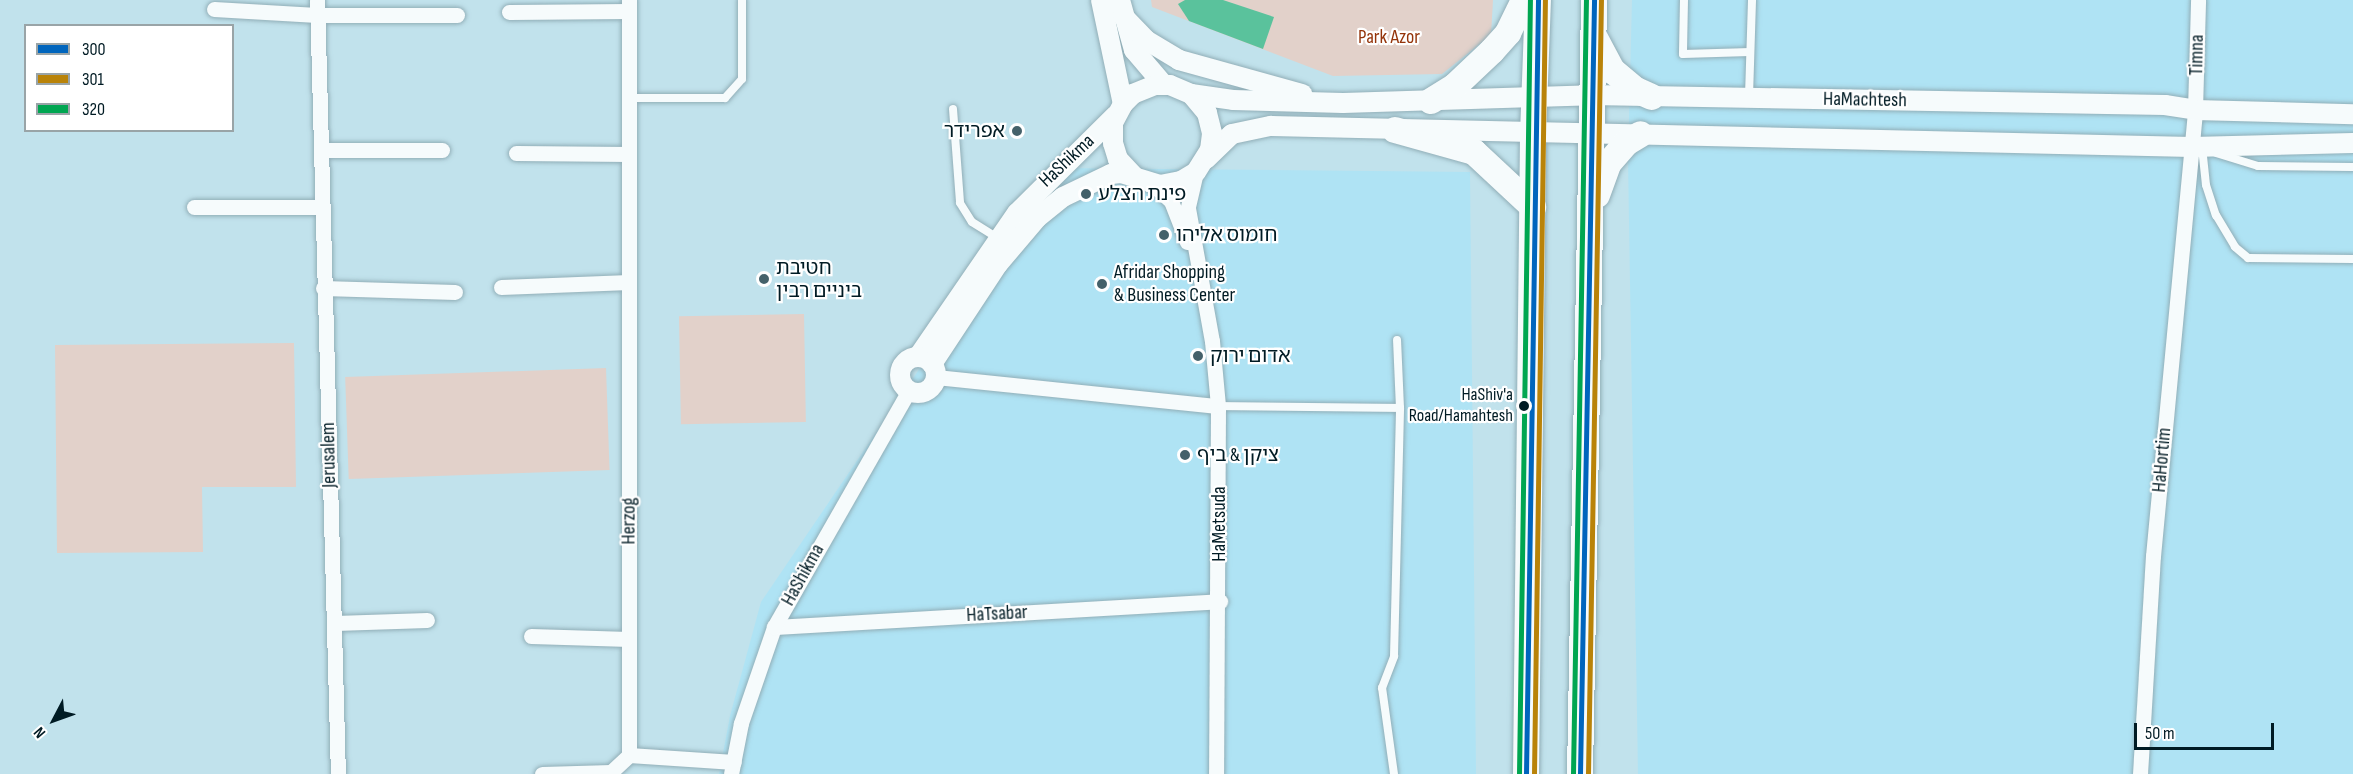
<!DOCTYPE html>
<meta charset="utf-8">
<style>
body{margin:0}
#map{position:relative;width:2353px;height:774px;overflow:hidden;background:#c1e2ec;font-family:"Sofia Sans Condensed","Noto Sans Hebrew",sans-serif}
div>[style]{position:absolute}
.built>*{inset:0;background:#afe3f4}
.green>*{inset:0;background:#e2d1ca;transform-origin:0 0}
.water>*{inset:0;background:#5ac29c}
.roads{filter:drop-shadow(0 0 2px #91aeb7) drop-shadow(0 0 2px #91aeb7)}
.service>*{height:8px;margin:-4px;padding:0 4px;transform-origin:4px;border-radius:4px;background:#f6fbfc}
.minor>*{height:15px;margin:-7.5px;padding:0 7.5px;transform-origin:7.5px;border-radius:7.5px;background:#f6fbfc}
.tertiary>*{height:20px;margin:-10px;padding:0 10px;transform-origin:10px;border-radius:10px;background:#f6fbfc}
.tertiary>.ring{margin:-10px;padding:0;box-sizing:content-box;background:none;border:20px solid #f6fbfc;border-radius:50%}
.trunk>*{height:26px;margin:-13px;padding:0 13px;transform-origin:13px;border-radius:13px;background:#f6fbfc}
.bus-1>*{height:4.5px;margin:-2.25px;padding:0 2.25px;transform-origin:2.25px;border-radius:2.25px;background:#0065bd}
.bus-2>*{height:4.5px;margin:-2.25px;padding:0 2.25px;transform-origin:2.25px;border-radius:2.25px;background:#b98309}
.bus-3>*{height:4.5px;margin:-2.25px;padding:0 2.25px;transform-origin:2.25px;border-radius:2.25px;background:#00a651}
.dots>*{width:16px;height:16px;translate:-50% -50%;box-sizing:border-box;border:3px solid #fff;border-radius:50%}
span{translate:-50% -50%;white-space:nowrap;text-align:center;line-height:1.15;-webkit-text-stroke:4.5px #fff;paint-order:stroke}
.bus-label{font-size:18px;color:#001b24}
.right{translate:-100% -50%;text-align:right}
.park-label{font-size:20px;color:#94340a}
.street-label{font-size:20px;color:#001b24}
.poi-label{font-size:20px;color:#001b24}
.left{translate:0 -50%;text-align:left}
.legend{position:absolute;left:24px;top:24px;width:210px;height:108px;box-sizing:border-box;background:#fff;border:2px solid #99a4a7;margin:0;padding:8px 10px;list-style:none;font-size:18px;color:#001b24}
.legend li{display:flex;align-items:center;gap:12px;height:30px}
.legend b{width:30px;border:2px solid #99a4a7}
.north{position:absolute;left:24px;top:690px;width:60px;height:60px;-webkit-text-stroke:4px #fff;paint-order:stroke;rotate:229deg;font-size:16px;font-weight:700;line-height:24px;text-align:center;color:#001b24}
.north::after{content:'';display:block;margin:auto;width:21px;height:27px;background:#001b24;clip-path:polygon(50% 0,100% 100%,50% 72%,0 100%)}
.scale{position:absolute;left:2134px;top:723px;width:140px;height:27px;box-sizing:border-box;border:3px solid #001b24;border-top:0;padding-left:8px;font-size:18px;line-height:21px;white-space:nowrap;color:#001b24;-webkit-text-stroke:4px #fff;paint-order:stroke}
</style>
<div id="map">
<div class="built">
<div style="clip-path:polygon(1632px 0,2353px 0,2353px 774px,1638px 774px,1628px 158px)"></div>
<div style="clip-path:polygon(1056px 168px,1470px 172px,1476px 774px,719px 774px,730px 716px,761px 602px)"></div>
</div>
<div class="green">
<div style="clip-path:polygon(1151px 0,1493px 0,1491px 35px,1442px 74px,1333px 76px,1152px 7px)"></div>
<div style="left:804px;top:314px;width:108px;height:125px;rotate:89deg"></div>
<div style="clip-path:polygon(294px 343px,296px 487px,202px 487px,203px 552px,57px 553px,55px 345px)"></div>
<div style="left:606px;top:368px;width:102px;height:261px;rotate:88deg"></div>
</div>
<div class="water">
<div style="clip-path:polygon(1185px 0,1223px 0,1274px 17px,1263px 49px,1189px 21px,1178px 4px)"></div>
</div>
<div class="roads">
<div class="service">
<div style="left:1684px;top:0;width:54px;rotate:91.1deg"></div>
<div style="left:1683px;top:54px;width:67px;rotate:-1.7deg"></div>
<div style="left:1749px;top:96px;width:96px;rotate:-88.2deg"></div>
<div style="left:629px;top:98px;width:96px"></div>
<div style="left:725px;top:98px;width:25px;rotate:-48deg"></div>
<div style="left:742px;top:79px;width:79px;rotate:-90deg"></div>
<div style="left:953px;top:109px;width:94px;rotate:85.7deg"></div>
<div style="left:960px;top:203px;width:22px;rotate:58deg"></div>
<div style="left:972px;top:222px;width:31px;rotate:32deg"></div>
<div style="left:2202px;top:147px;width:38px;rotate:84deg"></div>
<div style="left:2206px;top:185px;width:32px;rotate:72deg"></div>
<div style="left:2216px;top:215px;width:37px;rotate:59deg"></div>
<div style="left:2235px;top:247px;width:17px;rotate:40deg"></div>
<div style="left:2248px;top:258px;width:105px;rotate:0.5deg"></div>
<div style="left:2216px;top:153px;width:44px;rotate:17.2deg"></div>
<div style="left:2258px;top:166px;width:95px;rotate:0.6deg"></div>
<div style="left:1218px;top:406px;width:182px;rotate:0.6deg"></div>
<div style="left:1394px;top:774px;width:87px;rotate:-97.9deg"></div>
<div style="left:1382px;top:688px;width:34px;rotate:-69deg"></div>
<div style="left:1394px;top:656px;width:248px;rotate:-88.6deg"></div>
<div style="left:1400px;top:408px;width:68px;rotate:-92.5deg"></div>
</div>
<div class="minor">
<div style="left:317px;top:0;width:774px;rotate:88.45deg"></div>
<div style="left:214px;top:9px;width:103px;rotate:3.3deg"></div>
<div style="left:317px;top:15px;width:140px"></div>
<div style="left:509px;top:12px;width:120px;rotate:-0.5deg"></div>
<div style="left:321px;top:150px;width:121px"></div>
<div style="left:516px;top:153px;width:113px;rotate:0.5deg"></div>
<div style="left:1196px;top:172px;width:37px;rotate:103deg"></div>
<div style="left:1188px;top:208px;width:135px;rotate:79.8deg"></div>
<div style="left:1212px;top:341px;width:65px;rotate:84.7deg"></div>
<div style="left:1218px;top:406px;width:368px;rotate:90.3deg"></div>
<div style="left:1151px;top:183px;width:27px;rotate:42deg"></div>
<div style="left:1171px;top:201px;width:44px;rotate:68.7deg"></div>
<div style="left:194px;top:207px;width:129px"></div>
<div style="left:501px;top:287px;width:128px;rotate:-2.2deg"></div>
<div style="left:323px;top:288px;width:132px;rotate:1.7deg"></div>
<div style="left:936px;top:377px;width:283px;rotate:5.9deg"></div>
<div style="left:335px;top:623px;width:92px;rotate:-1.9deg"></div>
<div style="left:774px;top:627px;width:447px;rotate:-3.3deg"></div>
<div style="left:531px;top:636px;width:98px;rotate:1.8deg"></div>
<div style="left:629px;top:755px;width:105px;rotate:3.8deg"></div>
<div style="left:542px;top:774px;width:69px;rotate:-1.7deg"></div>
<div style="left:611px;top:772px;width:25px;rotate:-43deg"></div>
<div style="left:629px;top:755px;width:755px;rotate:-90deg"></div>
<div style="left:731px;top:774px;width:52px;rotate:-78.9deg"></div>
<div style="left:741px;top:723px;width:102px;rotate:-71deg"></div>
<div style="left:774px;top:627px;width:273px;rotate:-60.3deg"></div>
<div style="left:2140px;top:774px;width:218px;rotate:-86.6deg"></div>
<div style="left:2153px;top:556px;width:448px;rotate:-84.6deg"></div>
<div style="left:2195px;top:110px;width:110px;rotate:-88.4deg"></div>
</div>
<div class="tertiary">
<div style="left:1101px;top:0;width:106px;rotate:78.1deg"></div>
<div style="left:1120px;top:0;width:52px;rotate:74.4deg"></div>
<div style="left:1134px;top:50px;width:45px;rotate:49.5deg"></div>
<div style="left:1123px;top:16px;width:33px;rotate:46deg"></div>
<div style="left:1146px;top:40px;width:39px;rotate:31deg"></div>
<div style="left:1179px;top:60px;width:128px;rotate:15.5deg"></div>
<div style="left:1191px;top:94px;width:42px;rotate:8.1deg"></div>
<div style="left:1233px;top:100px;width:110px;rotate:1.6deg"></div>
<div style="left:1343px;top:103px;width:248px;rotate:-1.8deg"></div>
<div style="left:1591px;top:95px;width:574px;rotate:1deg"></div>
<div style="left:2165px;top:105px;width:30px;rotate:9deg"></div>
<div style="left:2195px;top:110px;width:158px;rotate:1.5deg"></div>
<div style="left:1206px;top:159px;width:36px;rotate:-44deg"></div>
<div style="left:1232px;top:134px;width:40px;rotate:-12deg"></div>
<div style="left:1271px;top:126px;width:921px;rotate:1.31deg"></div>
<div style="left:2192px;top:147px;width:161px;rotate:-1.4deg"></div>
<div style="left:918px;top:357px;width:175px;rotate:-55.5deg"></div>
<div style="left:1017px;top:213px;width:139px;rotate:-44.7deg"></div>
<div class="ring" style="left:900px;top:357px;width:16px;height:16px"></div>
<div style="left:932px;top:364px;width:120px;rotate:-56.6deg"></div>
<div style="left:998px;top:264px;width:60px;rotate:-49.7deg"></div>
<div style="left:1037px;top:218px;width:33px;rotate:-39deg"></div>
<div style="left:1063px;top:197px;width:53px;rotate:-25.6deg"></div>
<div style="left:1111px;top:174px;width:10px;rotate:-6deg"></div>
<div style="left:1121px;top:173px;width:41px;rotate:17.1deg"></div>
<div style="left:1160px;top:185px;width:21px;rotate:-11deg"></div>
<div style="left:1181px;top:181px;width:17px;rotate:-31deg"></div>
<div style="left:1196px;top:172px;width:26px;rotate:-58deg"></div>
<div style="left:1210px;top:150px;width:17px;rotate:-83deg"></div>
<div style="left:1212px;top:133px;width:21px;rotate:-104deg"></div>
<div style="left:1207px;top:113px;width:25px;rotate:-130deg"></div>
<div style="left:1191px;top:94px;width:23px;rotate:-157deg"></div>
<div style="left:1170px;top:85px;width:15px;rotate:180deg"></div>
<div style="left:1155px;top:85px;width:24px;rotate:158deg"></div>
<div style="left:1133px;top:94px;width:14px;rotate:135deg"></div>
<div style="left:1123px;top:104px;width:21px;rotate:118deg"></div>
<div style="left:1113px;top:123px;width:20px;rotate:90deg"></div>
<div style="left:1113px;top:143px;width:17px;rotate:73deg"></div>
<div style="left:1118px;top:159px;width:23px;rotate:47deg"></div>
</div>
<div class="trunk">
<div style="left:1594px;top:36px;width:40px;rotate:62deg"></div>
<div style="left:1613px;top:71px;width:30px;rotate:40deg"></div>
<div style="left:1636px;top:90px;width:17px;rotate:24deg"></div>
<div style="left:1431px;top:101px;width:28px;rotate:-32deg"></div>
<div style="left:1455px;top:86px;width:51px;rotate:-43.4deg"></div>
<div style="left:1492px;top:51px;width:24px;rotate:-48deg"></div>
<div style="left:1508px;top:33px;width:37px;rotate:-64deg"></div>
<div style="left:1395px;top:130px;width:82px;rotate:15.6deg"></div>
<div style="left:1474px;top:152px;width:81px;rotate:43deg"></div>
<div style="left:1597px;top:195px;width:33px;rotate:-70deg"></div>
<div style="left:1608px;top:164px;width:28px;rotate:-49deg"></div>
<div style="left:1626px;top:143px;width:17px;rotate:-31deg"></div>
<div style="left:1526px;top:774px;width:639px;rotate:-89.37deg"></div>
<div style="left:1533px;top:135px;width:135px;rotate:-87.9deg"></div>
<div style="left:1580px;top:774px;width:774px;rotate:-88.96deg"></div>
</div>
</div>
<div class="bus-1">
<div style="left:1526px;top:774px;width:774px;rotate:-89.11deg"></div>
<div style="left:1580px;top:774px;width:774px;rotate:-88.96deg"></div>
</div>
<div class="bus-2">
<div style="left:1534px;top:774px;width:774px;rotate:-89.19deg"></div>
<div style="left:1588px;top:774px;width:774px;rotate:-89.04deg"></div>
</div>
<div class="bus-3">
<div style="left:1519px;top:774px;width:774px;rotate:-89.19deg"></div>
<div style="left:1573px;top:774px;width:774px;rotate:-89.04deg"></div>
</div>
<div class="dots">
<div style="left:1017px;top:131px;background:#44616a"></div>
<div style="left:1086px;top:194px;background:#44616a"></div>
<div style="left:1164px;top:235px;background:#44616a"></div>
<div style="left:764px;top:279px;background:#44616a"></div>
<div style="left:1102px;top:284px;background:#44616a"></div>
<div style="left:1198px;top:356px;background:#44616a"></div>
<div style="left:1524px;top:406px;background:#001b24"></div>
<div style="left:1185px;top:455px;background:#44616a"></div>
</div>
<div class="bus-label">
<span class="right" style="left:1513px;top:406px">HaShiv'a<br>Road/Hamahtesh</span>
</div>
<div class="park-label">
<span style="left:1389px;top:37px">Park Azor</span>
</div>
<div class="street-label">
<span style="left:2197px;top:55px;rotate:-89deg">Timna</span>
<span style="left:1865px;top:100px;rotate:1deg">HaMachtesh</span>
<span style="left:1067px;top:161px;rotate:-43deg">HaShikma</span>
<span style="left:329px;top:455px;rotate:-91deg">Jerusalem</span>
<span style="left:2162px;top:460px;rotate:-85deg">HaHortim</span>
<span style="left:629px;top:521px;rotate:-90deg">Herzog</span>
<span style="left:1219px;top:524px;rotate:-90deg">HaMetsuda</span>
<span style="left:803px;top:575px;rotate:-61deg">HaShikma</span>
<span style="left:997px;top:614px;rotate:-3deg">HaTsabar</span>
</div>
<div class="poi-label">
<span class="right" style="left:1005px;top:131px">אפרידר</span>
<span class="left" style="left:1098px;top:194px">פינת הצלע</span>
<span class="left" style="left:1176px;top:235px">חומוס אליהו</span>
<span class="left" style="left:776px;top:280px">חטיבת<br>ביניים רבין</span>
<span class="left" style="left:1114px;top:284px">Afridar Shopping<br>&amp; Business Center</span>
<span class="left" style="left:1210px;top:356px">אדום ירוק</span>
<span class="left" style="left:1197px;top:455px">ציקן &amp; ביף</span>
</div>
<ul class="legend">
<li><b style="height:8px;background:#0065bd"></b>300</li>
<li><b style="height:8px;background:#b98309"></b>301</li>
<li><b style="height:8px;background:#00a651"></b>320</li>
</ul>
<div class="north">N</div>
<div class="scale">50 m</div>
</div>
